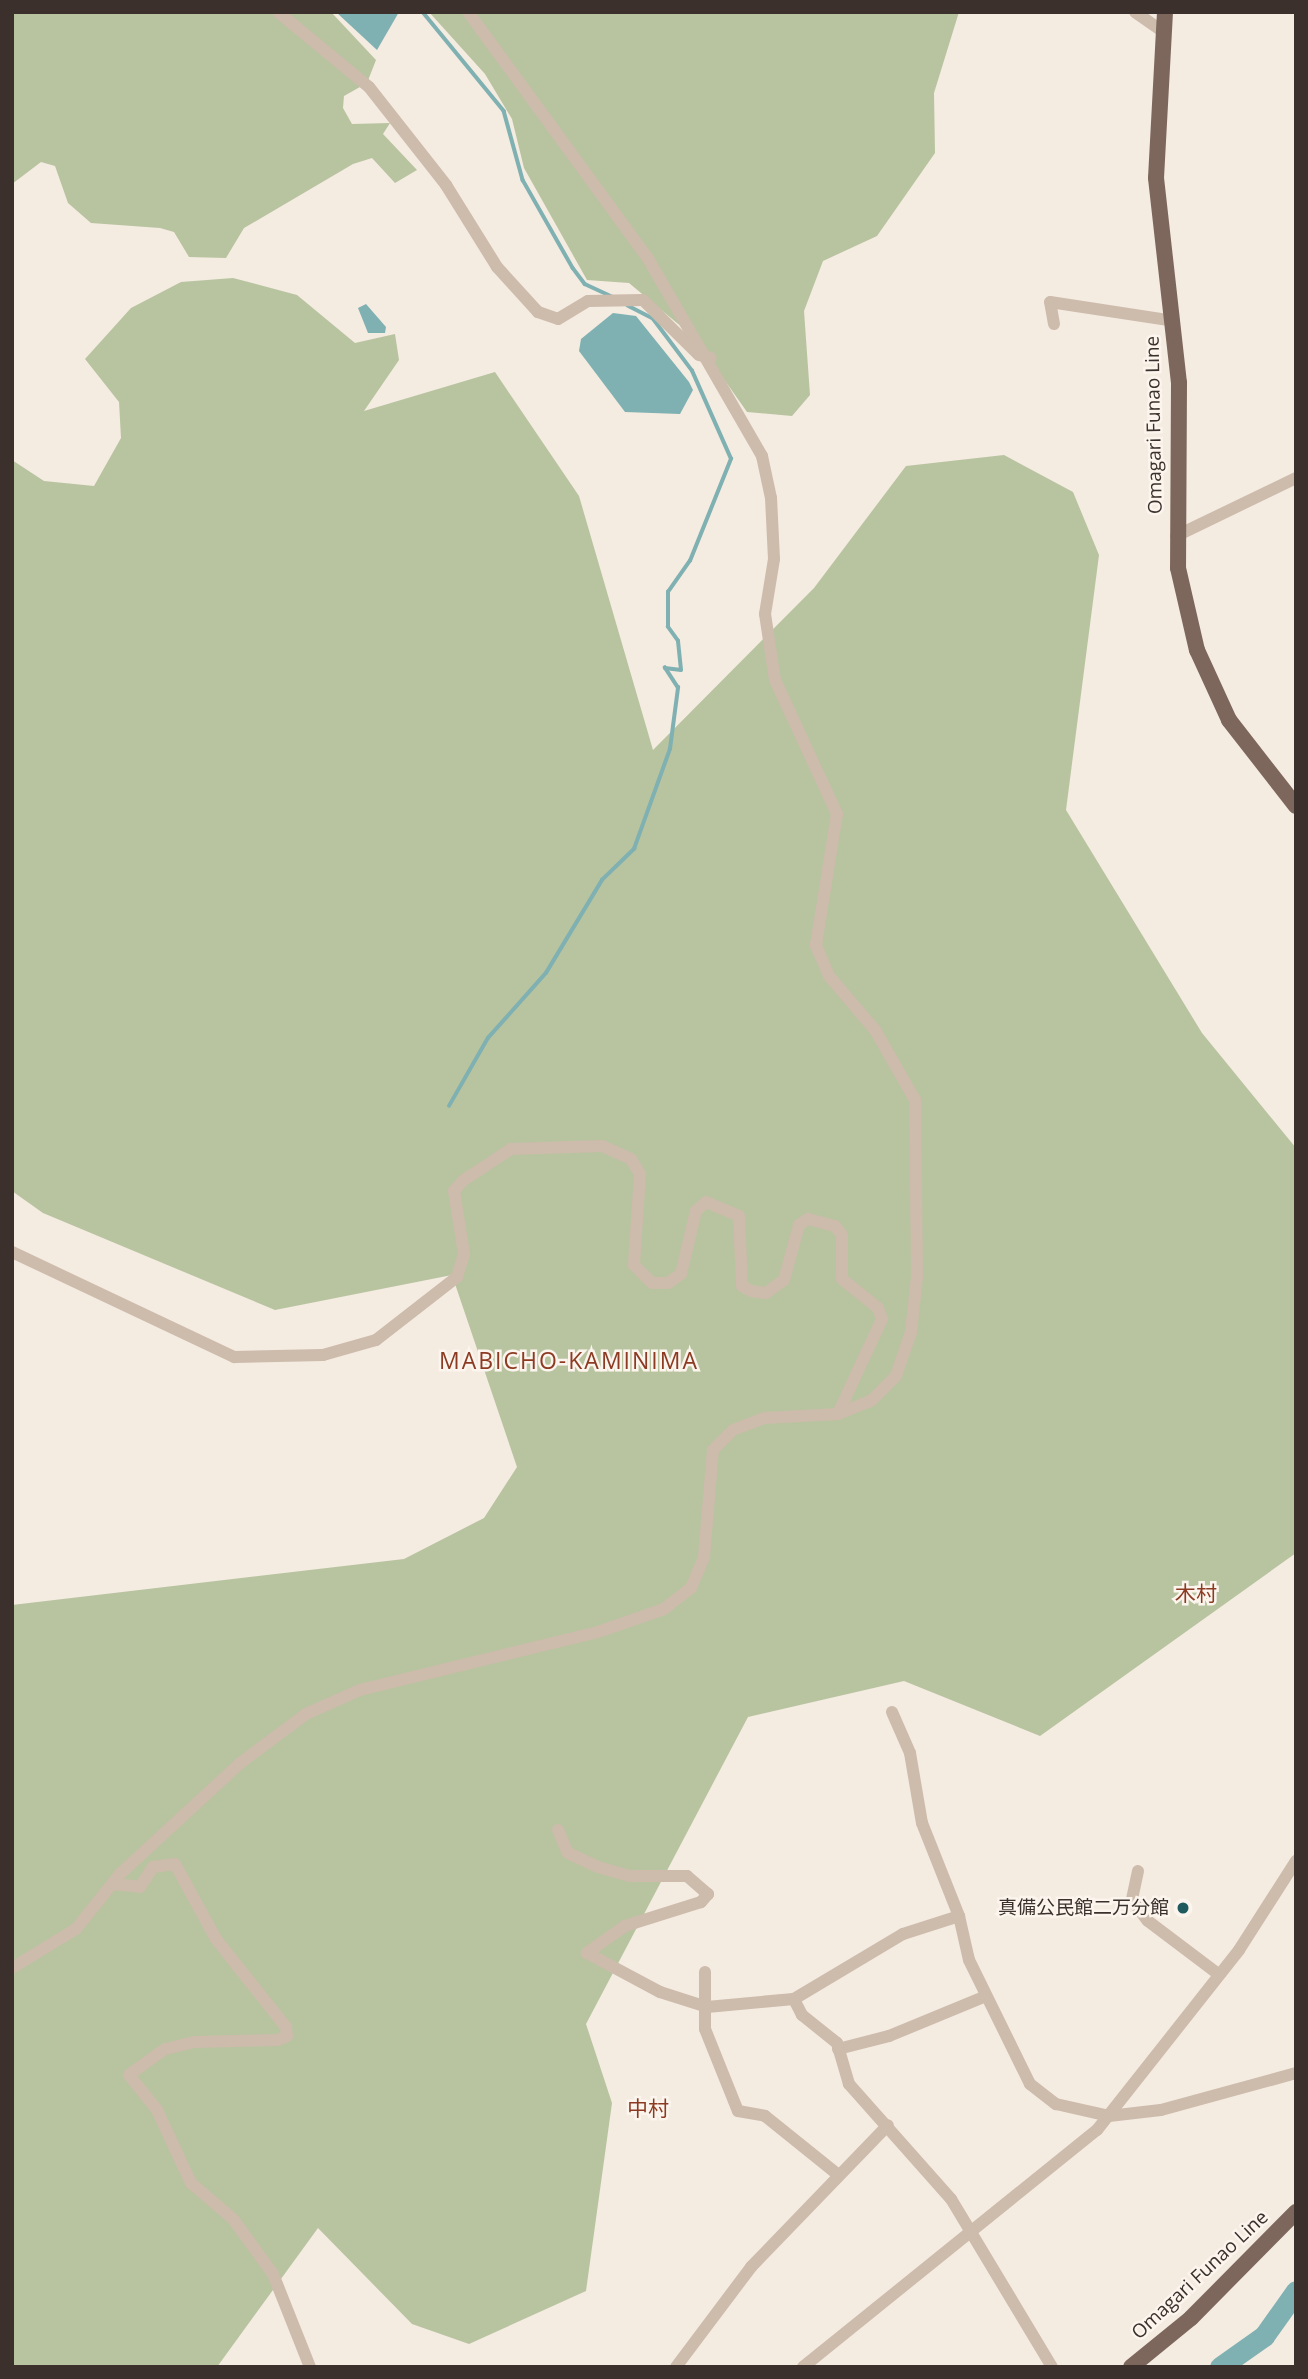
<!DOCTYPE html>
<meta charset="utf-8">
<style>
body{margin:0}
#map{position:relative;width:1308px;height:2379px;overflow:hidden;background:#f4ebe1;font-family:"Open Sans","Noto Sans JP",sans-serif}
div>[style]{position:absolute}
.green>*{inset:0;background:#b8c4a0}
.water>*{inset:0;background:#7fb0b2}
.stream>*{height:3.5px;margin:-1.75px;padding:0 1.75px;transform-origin:1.75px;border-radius:1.75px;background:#7fb0b2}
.river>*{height:21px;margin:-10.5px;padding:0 10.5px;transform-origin:10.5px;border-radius:10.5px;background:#7fb0b2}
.minor>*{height:12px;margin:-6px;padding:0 6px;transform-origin:6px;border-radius:6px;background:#cdbbac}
.major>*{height:16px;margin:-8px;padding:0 8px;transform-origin:8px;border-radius:8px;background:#7d675c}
.dots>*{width:19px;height:19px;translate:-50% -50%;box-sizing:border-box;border:4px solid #fbf5ee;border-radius:50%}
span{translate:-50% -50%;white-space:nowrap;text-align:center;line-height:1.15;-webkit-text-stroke:5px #fbf5ee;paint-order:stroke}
.street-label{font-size:19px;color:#3b302b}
.poi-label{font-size:19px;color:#3b302b}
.right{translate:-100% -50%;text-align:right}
.neighbourhood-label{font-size:21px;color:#8c3b22}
.quarter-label{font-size:23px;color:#8c3b22;letter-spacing:2px}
.frame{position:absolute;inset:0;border:14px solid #3b302b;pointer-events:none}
</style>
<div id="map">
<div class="green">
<div style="clip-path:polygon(12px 12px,331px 12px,376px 60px,367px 83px,344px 96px,343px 108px,352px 124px,390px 123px,383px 134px,417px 170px,395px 183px,372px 158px,353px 164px,244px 228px,226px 258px,189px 257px,174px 232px,160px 228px,91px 223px,68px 203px,55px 166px,41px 162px,12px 184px)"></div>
<div style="clip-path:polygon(429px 12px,959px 12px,934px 93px,935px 153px,877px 236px,823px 261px,804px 311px,810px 395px,792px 416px,747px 412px,695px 338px,629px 283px,587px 280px,524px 168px,512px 119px,485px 74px)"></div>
<div style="clip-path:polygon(233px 278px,297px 295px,355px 343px,395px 334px,399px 360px,364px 411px,495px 372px,579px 496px,653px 750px,814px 588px,906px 466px,1004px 455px,1073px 492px,1099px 555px,1066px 810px,1202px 1033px,1296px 1148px,1296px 1553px,1040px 1736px,904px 1681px,748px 1717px,586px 2024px,612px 2103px,586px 2291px,469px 2344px,412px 2324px,318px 2228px,217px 2367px,12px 2367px,12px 1605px,404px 1559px,484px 1518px,517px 1467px,452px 1275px,275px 1310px,43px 1213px,12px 1191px,12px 460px,44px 481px,94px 486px,121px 438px,119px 402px,85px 359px,131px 308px,181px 282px)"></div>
</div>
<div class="water">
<div style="clip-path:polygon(336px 12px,399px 12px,377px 50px)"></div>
<div style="clip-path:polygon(366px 304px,386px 327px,385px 333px,368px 333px,358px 308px)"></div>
<div style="clip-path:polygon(613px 313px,636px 316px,689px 382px,693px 390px,680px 414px,625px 412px,579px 351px,581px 339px)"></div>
</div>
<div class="stream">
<div style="left:423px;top:12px;width:128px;rotate:50.7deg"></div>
<div style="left:504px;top:111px;width:72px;rotate:74.6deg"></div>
<div style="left:523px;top:180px;width:101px;rotate:60.4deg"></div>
<div style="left:573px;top:268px;width:20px;rotate:53deg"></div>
<div style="left:585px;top:284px;width:31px;rotate:25deg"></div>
<div style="left:449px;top:1106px;width:78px;rotate:-60.2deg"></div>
<div style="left:488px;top:1038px;width:87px;rotate:-48.3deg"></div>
<div style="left:546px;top:973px;width:109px;rotate:-58.9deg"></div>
<div style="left:602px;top:880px;width:45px;rotate:-44.1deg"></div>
<div style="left:634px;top:849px;width:106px;rotate:-70.2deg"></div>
<div style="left:670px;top:749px;width:62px;rotate:-82.5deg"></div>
<div style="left:678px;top:688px;width:24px;rotate:-123deg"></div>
<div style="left:665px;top:668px;width:16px;rotate:7deg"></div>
<div style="left:681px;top:670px;width:29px;rotate:-96deg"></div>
<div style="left:678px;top:641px;width:17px;rotate:-126deg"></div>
<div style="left:668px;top:627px;width:35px;rotate:-90deg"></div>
<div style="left:668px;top:592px;width:38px;rotate:-55deg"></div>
<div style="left:690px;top:561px;width:110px;rotate:-68.1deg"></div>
<div style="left:731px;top:459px;width:96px;rotate:-113.9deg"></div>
<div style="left:692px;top:371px;width:65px;rotate:-126.9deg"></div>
<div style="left:653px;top:319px;width:28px;rotate:-153deg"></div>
</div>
<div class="river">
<div style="left:1220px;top:2367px;width:54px;rotate:-35.2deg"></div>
<div style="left:1264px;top:2336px;width:55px;rotate:-54.6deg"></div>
</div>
<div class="minor">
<div style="left:278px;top:12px;width:118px;rotate:39.5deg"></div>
<div style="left:369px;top:87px;width:125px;rotate:51.8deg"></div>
<div style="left:446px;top:185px;width:97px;rotate:58.1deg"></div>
<div style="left:497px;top:267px;width:61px;rotate:47.7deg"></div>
<div style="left:538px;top:312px;width:21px;rotate:19deg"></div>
<div style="left:558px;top:319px;width:35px;rotate:-31deg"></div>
<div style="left:588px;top:301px;width:55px;rotate:-1deg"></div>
<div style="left:643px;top:300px;width:78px;rotate:44.5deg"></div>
<div style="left:699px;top:355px;width:12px;rotate:14deg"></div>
<div style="left:1135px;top:12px;width:35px;rotate:35deg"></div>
<div style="left:1054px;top:324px;width:22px;rotate:-100deg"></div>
<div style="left:1050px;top:302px;width:125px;rotate:8.7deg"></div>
<div style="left:1176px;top:536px;width:133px;rotate:-25.8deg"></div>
<div style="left:12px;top:1252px;width:246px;rotate:25.3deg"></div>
<div style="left:234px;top:1357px;width:89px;rotate:-1.3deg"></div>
<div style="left:323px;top:1355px;width:55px;rotate:-15.8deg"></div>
<div style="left:376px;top:1340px;width:103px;rotate:-37.9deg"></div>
<div style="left:457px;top:1277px;width:24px;rotate:-73deg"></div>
<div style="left:464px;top:1254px;width:64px;rotate:-99deg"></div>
<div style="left:454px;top:1191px;width:15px;rotate:-48deg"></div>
<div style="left:464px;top:1180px;width:56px;rotate:-33.4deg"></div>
<div style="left:511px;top:1149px;width:91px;rotate:-1.9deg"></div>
<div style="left:602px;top:1146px;width:32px;rotate:24deg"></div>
<div style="left:631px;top:1159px;width:17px;rotate:59deg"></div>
<div style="left:640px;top:1174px;width:91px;rotate:93.8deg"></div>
<div style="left:634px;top:1265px;width:25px;rotate:45deg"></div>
<div style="left:652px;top:1283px;width:16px"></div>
<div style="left:668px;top:1283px;width:16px;rotate:-35deg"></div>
<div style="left:681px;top:1274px;width:65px;rotate:-76.6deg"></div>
<div style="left:696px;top:1211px;width:13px;rotate:-42deg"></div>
<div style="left:706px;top:1202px;width:36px;rotate:23deg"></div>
<div style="left:739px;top:1216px;width:70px;rotate:87.5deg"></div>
<div style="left:742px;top:1286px;width:10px;rotate:29deg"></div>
<div style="left:751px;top:1291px;width:15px;rotate:8deg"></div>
<div style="left:766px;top:1293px;width:22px;rotate:-36deg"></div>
<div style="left:784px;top:1280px;width:57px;rotate:-74.7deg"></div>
<div style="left:799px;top:1225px;width:11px;rotate:-34deg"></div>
<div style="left:808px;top:1219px;width:28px;rotate:15deg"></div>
<div style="left:835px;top:1226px;width:11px;rotate:52deg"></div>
<div style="left:842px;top:1235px;width:44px;rotate:90deg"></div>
<div style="left:842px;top:1279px;width:46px;rotate:38.9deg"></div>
<div style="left:878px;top:1308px;width:12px;rotate:70deg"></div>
<div style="left:882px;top:1319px;width:105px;rotate:114.9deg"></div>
<div style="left:892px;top:1712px;width:45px;rotate:66.3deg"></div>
<div style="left:910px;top:1753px;width:71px;rotate:80.3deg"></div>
<div style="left:922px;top:1823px;width:100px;rotate:68.3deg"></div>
<div style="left:558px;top:1830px;width:25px;rotate:67deg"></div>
<div style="left:568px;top:1853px;width:33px;rotate:25deg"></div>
<div style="left:598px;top:1867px;width:32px;rotate:16deg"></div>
<div style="left:629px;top:1876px;width:58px"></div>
<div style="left:687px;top:1876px;width:28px;rotate:41deg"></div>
<div style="left:708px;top:1894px;width:11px;rotate:131deg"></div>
<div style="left:701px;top:1902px;width:80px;rotate:162.5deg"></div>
<div style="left:625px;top:1926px;width:47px;rotate:144.6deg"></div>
<div style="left:587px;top:1953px;width:83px;rotate:28.1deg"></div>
<div style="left:660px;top:1992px;width:49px;rotate:17.7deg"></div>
<div style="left:707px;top:2007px;width:87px;rotate:-5.3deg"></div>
<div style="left:1138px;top:1871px;width:30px;rotate:102deg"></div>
<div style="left:1132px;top:1900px;width:26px;rotate:53deg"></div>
<div style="left:1148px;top:1921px;width:88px;rotate:37.1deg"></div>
<div style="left:113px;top:1884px;width:27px;rotate:6deg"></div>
<div style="left:140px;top:1887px;width:24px;rotate:-57deg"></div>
<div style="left:153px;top:1867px;width:22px;rotate:-8deg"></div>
<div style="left:175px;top:1864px;width:85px;rotate:61.3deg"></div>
<div style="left:216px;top:1939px;width:112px;rotate:51.5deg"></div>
<div style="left:286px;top:2027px;width:9px;rotate:84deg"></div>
<div style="left:287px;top:2036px;width:10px;rotate:156deg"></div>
<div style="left:278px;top:2040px;width:84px;rotate:178.6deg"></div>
<div style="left:194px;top:2042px;width:30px;rotate:166deg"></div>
<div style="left:165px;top:2049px;width:44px;rotate:144.2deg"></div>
<div style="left:129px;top:2075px;width:45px;rotate:51.3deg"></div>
<div style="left:157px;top:2110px;width:81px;rotate:65deg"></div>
<div style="left:191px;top:2183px;width:55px;rotate:40.6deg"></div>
<div style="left:233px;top:2219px;width:68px;rotate:54deg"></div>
<div style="left:273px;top:2274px;width:100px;rotate:68.3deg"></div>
<div style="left:12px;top:1968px;width:75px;rotate:-31.4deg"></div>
<div style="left:76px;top:1929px;width:70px;rotate:-51.3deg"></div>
<div style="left:120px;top:1874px;width:162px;rotate:-42.7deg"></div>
<div style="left:239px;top:1764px;width:84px;rotate:-36.7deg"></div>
<div style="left:306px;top:1714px;width:59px;rotate:-24deg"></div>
<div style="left:360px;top:1690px;width:245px;rotate:-13.7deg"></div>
<div style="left:598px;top:1632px;width:70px;rotate:-19.2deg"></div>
<div style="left:664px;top:1609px;width:34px;rotate:-38deg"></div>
<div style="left:691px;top:1588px;width:34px;rotate:-67deg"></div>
<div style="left:704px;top:1557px;width:107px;rotate:-85.2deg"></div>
<div style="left:713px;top:1450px;width:28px;rotate:-45deg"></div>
<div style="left:733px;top:1430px;width:34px;rotate:-21deg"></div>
<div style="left:765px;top:1418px;width:73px;rotate:-3.1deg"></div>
<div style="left:838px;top:1414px;width:35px;rotate:-22deg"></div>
<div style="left:871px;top:1401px;width:35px;rotate:-45deg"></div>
<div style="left:896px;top:1376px;width:46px;rotate:-71.2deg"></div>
<div style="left:911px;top:1332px;width:55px;rotate:-83.8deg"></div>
<div style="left:917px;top:1277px;width:177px;rotate:-90.6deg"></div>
<div style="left:915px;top:1100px;width:81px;rotate:-119.7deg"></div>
<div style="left:875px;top:1030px;width:71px;rotate:-130.4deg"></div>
<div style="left:829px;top:976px;width:34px;rotate:-113deg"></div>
<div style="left:816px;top:945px;width:133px;rotate:-80.9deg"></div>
<div style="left:837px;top:814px;width:148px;rotate:-114.8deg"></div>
<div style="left:775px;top:680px;width:67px;rotate:-98.6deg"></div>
<div style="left:765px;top:614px;width:56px;rotate:-80.7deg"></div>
<div style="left:774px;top:559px;width:61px;rotate:-92.8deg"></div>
<div style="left:771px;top:498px;width:43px;rotate:-102.1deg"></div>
<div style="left:762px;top:456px;width:226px;rotate:-120deg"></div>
<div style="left:649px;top:260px;width:307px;rotate:-126.1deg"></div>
<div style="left:705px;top:1972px;width:57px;rotate:90deg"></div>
<div style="left:705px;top:2029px;width:88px;rotate:68.1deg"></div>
<div style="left:738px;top:2111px;width:27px;rotate:10deg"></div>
<div style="left:765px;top:2116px;width:91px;rotate:38.8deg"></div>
<div style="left:838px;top:2049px;width:53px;rotate:-14.3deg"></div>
<div style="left:889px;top:2036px;width:105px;rotate:-22.4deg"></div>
<div style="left:676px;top:2367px;width:125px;rotate:-53.1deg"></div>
<div style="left:751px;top:2267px;width:197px;rotate:-46deg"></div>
<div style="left:803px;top:2367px;width:378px;rotate:-38.9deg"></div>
<div style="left:1097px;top:2130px;width:229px;rotate:-51.7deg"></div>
<div style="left:1239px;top:1950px;width:106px;rotate:-57.4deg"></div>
<div style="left:1052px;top:2367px;width:196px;rotate:-121deg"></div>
<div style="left:951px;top:2199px;width:154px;rotate:-131.6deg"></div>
<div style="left:849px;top:2084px;width:43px;rotate:-106.3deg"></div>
<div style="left:837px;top:2043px;width:45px;rotate:-141.3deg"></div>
<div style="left:802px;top:2015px;width:18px;rotate:-117deg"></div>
<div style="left:794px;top:1999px;width:127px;rotate:-30.8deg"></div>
<div style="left:903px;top:1934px;width:59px;rotate:-17.8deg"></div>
<div style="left:959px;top:1916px;width:45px;rotate:77.2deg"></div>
<div style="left:969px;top:1960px;width:138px;rotate:63.8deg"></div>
<div style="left:1030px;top:2084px;width:33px;rotate:38deg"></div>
<div style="left:1056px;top:2104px;width:54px;rotate:12.8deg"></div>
<div style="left:1109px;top:2116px;width:52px;rotate:-6.6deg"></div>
<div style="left:1161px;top:2110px;width:140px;rotate:-15.3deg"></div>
</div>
<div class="major">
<div style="left:1165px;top:12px;width:166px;rotate:93.1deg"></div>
<div style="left:1156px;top:178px;width:206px;rotate:83.6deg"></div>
<div style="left:1179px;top:383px;width:185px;rotate:90.3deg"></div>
<div style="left:1178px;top:568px;width:84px;rotate:77deg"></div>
<div style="left:1197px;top:650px;width:77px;rotate:65.4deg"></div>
<div style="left:1229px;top:720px;width:109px;rotate:52.1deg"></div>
<div style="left:1131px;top:2367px;width:77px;rotate:-39.2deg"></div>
<div style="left:1191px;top:2318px;width:149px;rotate:-45.3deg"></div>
</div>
<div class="dots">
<div style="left:1183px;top:1908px;background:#1f5a5e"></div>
</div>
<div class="street-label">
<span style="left:1154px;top:425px;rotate:-91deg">Omagari Funao Line</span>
<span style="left:1200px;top:2275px;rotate:-43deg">Omagari Funao Line</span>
</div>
<div class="poi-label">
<span class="right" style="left:1169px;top:1908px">真備公民館二万分館</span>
</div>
<div class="neighbourhood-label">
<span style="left:1196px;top:1593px">木村</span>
<span style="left:648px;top:2108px">中村</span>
</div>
<div class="quarter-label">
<span style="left:569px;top:1360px">MABICHO-KAMINIMA</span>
</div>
<div class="frame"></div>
</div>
